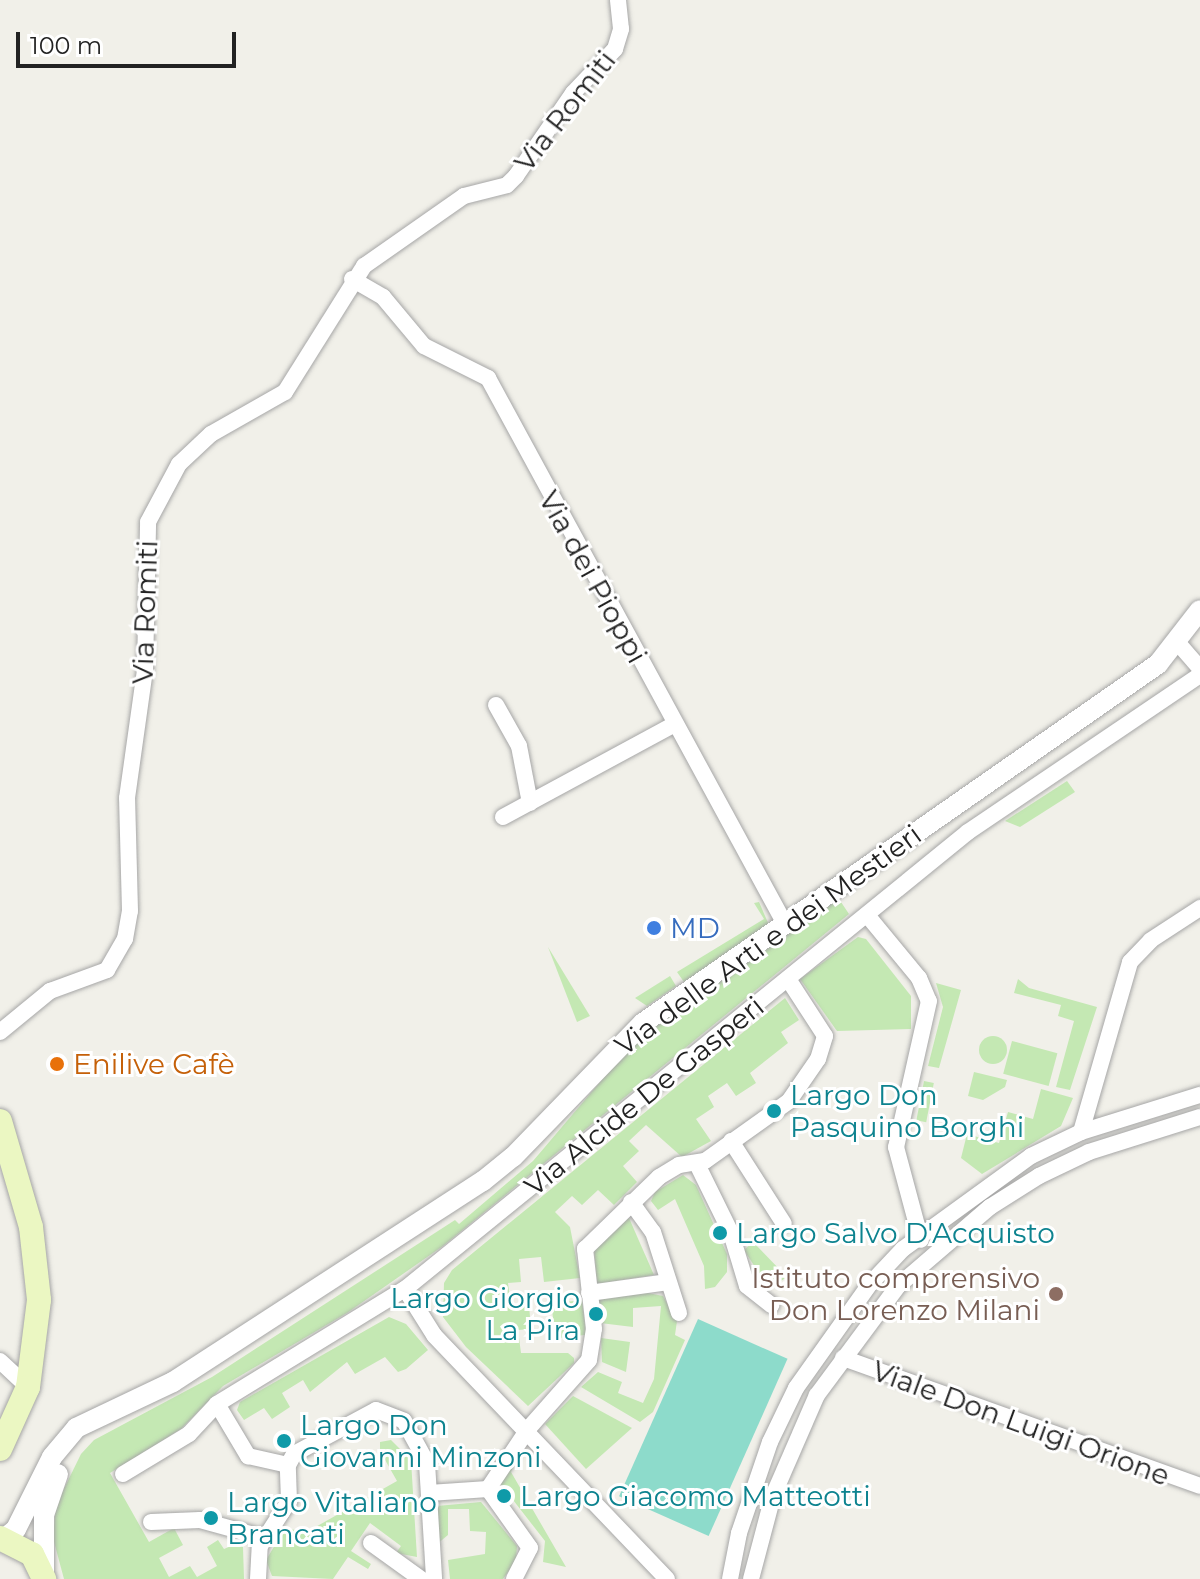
<!DOCTYPE html>
<meta charset="utf-8">
<style>
body{margin:0}
#map{position:relative;width:1200px;height:1579px;overflow:hidden;background:#f1f0e9;font-family:Montserrat,sans-serif}
div>[style]{position:absolute}
.grass>*{inset:0;background:#c4e8b3;transform-origin:0 0}
.round{border-radius:50%}
.pitch>*{inset:0;background:#8ddbcb;transform-origin:0 0}
.roads{filter:drop-shadow(0 0 2px #a6a6a6) drop-shadow(0 0 2px #a6a6a6)}
.minor>*{height:16px;margin:-8px;padding:0 8px;transform-origin:8px;border-radius:8px;background:#fff}
.tertiary>*{height:20px;margin:-10px;padding:0 10px;transform-origin:10px;border-radius:10px;background:#fff}
.secondary>*{height:24px;margin:-12px;padding:0 12px;transform-origin:12px;border-radius:12px;background:#ebf7c2}
.dots>*{width:22px;height:22px;translate:-50% -50%;box-sizing:border-box;border:4px solid #fff;border-radius:50%}
span{translate:-50% -50%;white-space:nowrap;text-align:center;line-height:1.15;-webkit-text-stroke:6px #fff;paint-order:stroke}
.street-label{font-size:28px;color:#222}
.shop-label{font-size:28px;color:#366cbe}
.left{translate:0 -50%;text-align:left}
.food-label{font-size:28px;color:#c56008}
.culture-label{font-size:28px;color:#0d838f}
.right{translate:-100% -50%;text-align:right}
.education-label{font-size:28px;color:#785e54}
.scale{position:absolute;left:16px;top:32px;width:220px;height:36px;box-sizing:border-box;border:4px solid #222;border-top:0;padding-left:10px;font-size:24px;line-height:28px;white-space:nowrap;color:#222;-webkit-text-stroke:6px #fff;paint-order:stroke}
</style>
<div id="map">
<div class="grass">
<div style="clip-path:polygon(1067px 781px,1075px 792px,1020px 827px,1005px 821px)"></div>
<div style="clip-path:polygon(839px 899px,849px 914px,443px 1246px,347px 1313px,223px 1386px,181px 1429px,110px 1473px,149px 1542px,174px 1528px,183px 1545px,159px 1558px,169px 1577px,190px 1566px,197px 1577px,217px 1566px,207px 1547px,218px 1540px,224px 1549px,238px 1543px,243px 1547px,244px 1579px,64px 1579px,53px 1538px,56px 1505px,81px 1454px,94px 1440px,212px 1377px,455px 1220px,459px 1224px,533px 1161px,634px 1042px)"></div>
<div style="clip-path:polygon(759px 902px,769px 925px,684px 982px,677px 972px,764px 919px,754px 903px)"></div>
<div style="clip-path:polygon(858px 937px,866px 939px,911px 996px,911px 1029px,837px 1031px,800px 979px)"></div>
<div style="clip-path:polygon(548px 947px,590px 1016px,577px 1022px)"></div>
<div style="clip-path:polygon(670px 976px,676px 986px,647px 1006px,635px 998px)"></div>
<div style="clip-path:polygon(1018px 979px,1029px 988px,1097px 1007px,1070px 1090px,1056px 1087px,1074px 1021px,1058px 1016px,1061px 1005px,1014px 993px)"></div>
<div style="clip-path:polygon(936px 983px,961px 990px,939px 1068px,928px 1066px,943px 1007px)"></div>
<div style="clip-path:polygon(785px 998px,799px 1020px,781px 1032px,788px 1043px,750px 1073px,756px 1083px,736px 1096px,727px 1083px,708px 1096px,714px 1107px,696px 1119px,711px 1141px,682px 1157px,646px 1125px,629px 1141px,639px 1151px,623px 1166px,637px 1182px,614px 1205px,598px 1190px,582px 1205px,572px 1196px,555px 1212px,570px 1227px,580px 1278px,544px 1282px,541px 1257px,519px 1259px,521px 1282px,508px 1283px,511px 1306px,529px 1305px,531px 1329px,518px 1330px,521px 1353px,568px 1353px,574px 1358px,574px 1363px,528px 1406px,466px 1347px,443px 1317px,444px 1283px,452px 1270px)"></div>
<div class="round" style="left:979px;top:1036px;width:28px;height:28px"></div>
<div style="left:1012px;top:1041px;width:47px;height:34px;rotate:15deg"></div>
<div style="clip-path:polygon(974px 1072px,1007px 1080px,1005px 1087px,983px 1100px,968px 1096px)"></div>
<div style="left:924px;top:1081px;width:10px;height:40px;rotate:11deg"></div>
<div style="clip-path:polygon(1041px 1089px,1073px 1098px,1061px 1126px,982px 1174px,961px 1158px,967px 1134px,999px 1143px,1008px 1112px,1033px 1119px)"></div>
<div style="clip-path:polygon(683px 1175px,696px 1185px,727px 1254px,727px 1272px,715px 1287px,705px 1289px,704px 1266px,675px 1199px,658px 1210px,651px 1201px,655px 1192px)"></div>
<div style="clip-path:polygon(629px 1218px,654px 1275px,597px 1284px,594px 1249px)"></div>
<div style="clip-path:polygon(753px 1242px,787px 1277px,769px 1289px,744px 1250px)"></div>
<div style="clip-path:polygon(643px 1292px,663px 1296px,677px 1321px,675px 1335px,685px 1340px,653px 1412px,640px 1422px,581px 1387px,598px 1372px,622px 1382px,618px 1393px,643px 1403px,654px 1379px,661px 1306px,633px 1308px,633px 1327px,600px 1323px,597px 1305px,599px 1299px)"></div>
<div style="left:582px;top:1300px;width:35px;height:31px;rotate:83deg"></div>
<div style="clip-path:polygon(389px 1317px,406px 1324px,428px 1350px,406px 1369px,398px 1372px,385px 1357px,355px 1374px,347px 1362px,310px 1392px,303px 1380px,282px 1393px,290px 1407px,272px 1419px,264px 1408px,244px 1420px,237px 1410px,240px 1402px)"></div>
<div style="clip-path:polygon(601px 1338px,630px 1342px,626px 1372px,602px 1362px)"></div>
<div style="clip-path:polygon(573px 1396px,632px 1428px,586px 1469px,545px 1424px)"></div>
<div style="clip-path:polygon(391px 1440px,411px 1460px,417px 1557px,396px 1553px,401px 1546px,370px 1523px,351px 1551px,371px 1564px,368px 1569px,348px 1557px,333px 1579px,272px 1576px,266px 1560px,284px 1530px,312px 1529px,397px 1481px,380px 1451px,380px 1442px)"></div>
<div style="clip-path:polygon(518px 1456px,511px 1472px,566px 1567px,543px 1562px,545px 1541px,499px 1482px)"></div>
<div style="clip-path:polygon(481px 1502px,517px 1546px,516px 1561px,503px 1579px,450px 1579px,448px 1560px,485px 1554px,486px 1532px,470px 1531px,469px 1509px,448px 1509px,448px 1535px,437px 1544px,437px 1506px)"></div>
</div>
<div class="pitch">
<div style="left:698px;top:1319px;width:98px;height:194px;rotate:24deg"></div>
</div>
<div class="roads">
<div class="minor">
<div style="left:352px;top:279px;width:36px;rotate:30deg"></div>
<div style="left:383px;top:297px;width:64px;rotate:50.1deg"></div>
<div style="left:424px;top:346px;width:72px;rotate:26.6deg"></div>
<div style="left:488px;top:378px;width:622px;rotate:61.46deg"></div>
<div style="left:1178px;top:643px;width:33px;rotate:49deg"></div>
<div style="left:496px;top:705px;width:47px;rotate:60.7deg"></div>
<div style="left:519px;top:746px;width:58px;rotate:79.1deg"></div>
<div style="left:503px;top:817px;width:196px;rotate:-28.4deg"></div>
<div style="left:867px;top:915px;width:82px;rotate:50.5deg"></div>
<div style="left:919px;top:978px;width:25px;rotate:67deg"></div>
<div style="left:929px;top:1001px;width:150px;rotate:102.7deg"></div>
<div style="left:896px;top:1147px;width:96px;rotate:75deg"></div>
<div style="left:0;top:1032px;width:65px;rotate:-39.4deg"></div>
<div style="left:50px;top:991px;width:61px;rotate:-20.2deg"></div>
<div style="left:107px;top:970px;width:36px;rotate:-60deg"></div>
<div style="left:125px;top:939px;width:28px;rotate:-80deg"></div>
<div style="left:130px;top:911px;width:113px;rotate:-91.5deg"></div>
<div style="left:127px;top:798px;width:129px;rotate:-82deg"></div>
<div style="left:145px;top:670px;width:148px;rotate:-88.8deg"></div>
<div style="left:148px;top:522px;width:66px;rotate:-61.9deg"></div>
<div style="left:179px;top:464px;width:44px;rotate:-43.2deg"></div>
<div style="left:211px;top:434px;width:85px;rotate:-29.6deg"></div>
<div style="left:285px;top:392px;width:149px;rotate:-57.9deg"></div>
<div style="left:364px;top:266px;width:122px;rotate:-35deg"></div>
<div style="left:464px;top:196px;width:44px;rotate:-14.3deg"></div>
<div style="left:507px;top:185px;width:13px;rotate:-45deg"></div>
<div style="left:516px;top:176px;width:101px;rotate:-55.5deg"></div>
<div style="left:573px;top:93px;width:61px;rotate:-46.3deg"></div>
<div style="left:615px;top:49px;width:21px;rotate:-73deg"></div>
<div style="left:621px;top:29px;width:29px;rotate:-96deg"></div>
<div style="left:1081px;top:1132px;width:177px;rotate:-73.9deg"></div>
<div style="left:1130px;top:962px;width:30px;rotate:-46deg"></div>
<div style="left:1151px;top:940px;width:59px;rotate:-33.1deg"></div>
<div style="left:731px;top:1141px;width:98px;rotate:57.4deg"></div>
<div style="left:697px;top:1164px;width:77px;rotate:63.8deg"></div>
<div style="left:731px;top:1233px;width:55px;rotate:73.2deg"></div>
<div style="left:747px;top:1286px;width:31px;rotate:38deg"></div>
<div style="left:631px;top:1202px;width:37px;rotate:54deg"></div>
<div style="left:653px;top:1232px;width:85px;rotate:72.2deg"></div>
<div style="left:589px;top:1293px;width:80px;rotate:-7.9deg"></div>
<div style="left:843px;top:1358px;width:379px;rotate:19.7deg"></div>
<div style="left:0;top:1361px;width:38px;rotate:43deg"></div>
<div style="left:217px;top:1404px;width:61px;rotate:59.2deg"></div>
<div style="left:248px;top:1456px;width:41px;rotate:12.7deg"></div>
<div style="left:123px;top:1474px;width:77px;rotate:-31.2deg"></div>
<div style="left:189px;top:1434px;width:41px;rotate:-47deg"></div>
<div style="left:217px;top:1404px;width:220px;rotate:-31.5deg"></div>
<div style="left:429px;top:1493px;width:59px;rotate:-3.9deg"></div>
<div style="left:151px;top:1522px;width:49px;rotate:-2.3deg"></div>
<div style="left:200px;top:1520px;width:67px;rotate:15.5deg"></div>
<div style="left:371px;top:1543px;width:62px;rotate:35.8deg"></div>
<div style="left:258px;top:1579px;width:33px;rotate:-87deg"></div>
<div style="left:260px;top:1546px;width:54px;rotate:-57.2deg"></div>
<div style="left:289px;top:1501px;width:36px;rotate:-92deg"></div>
<div style="left:288px;top:1465px;width:13px;rotate:-61deg"></div>
<div style="left:294px;top:1454px;width:93px;rotate:-28.2deg"></div>
<div style="left:376px;top:1410px;width:30px;rotate:21deg"></div>
<div style="left:404px;top:1421px;width:48px;rotate:61.3deg"></div>
<div style="left:427px;top:1463px;width:116px;rotate:86.5deg"></div>
<div style="left:514px;top:1579px;width:35px;rotate:-63deg"></div>
<div style="left:530px;top:1548px;width:72px;rotate:-125.4deg"></div>
<div style="left:488px;top:1489px;width:72px;rotate:-56.3deg"></div>
<div style="left:528px;top:1429px;width:92px;rotate:-48.5deg"></div>
<div style="left:589px;top:1360px;width:31px;rotate:-81deg"></div>
<div style="left:594px;top:1329px;width:81px;rotate:-96.4deg"></div>
<div style="left:585px;top:1249px;width:103px;rotate:-44.2deg"></div>
<div style="left:659px;top:1177px;width:23px;rotate:-31deg"></div>
<div style="left:679px;top:1165px;width:26px;rotate:-9deg"></div>
<div style="left:705px;top:1161px;width:103px;rotate:-35.5deg"></div>
<div style="left:789px;top:1101px;width:51px;rotate:-55.4deg"></div>
<div style="left:818px;top:1059px;width:24px;rotate:-73deg"></div>
<div style="left:825px;top:1036px;width:68px;rotate:-123deg"></div>
<div style="left:667px;top:1579px;width:337px;rotate:-133.7deg"></div>
<div style="left:434px;top:1335px;width:54px;rotate:-122.2deg"></div>
<div style="left:405px;top:1289px;width:725px;rotate:-39.07deg"></div>
<div style="left:968px;top:832px;width:280px;rotate:-34.1deg"></div>
<div style="left:730px;top:1579px;width:47px;rotate:-78.9deg"></div>
<div style="left:739px;top:1533px;width:96px;rotate:-71.2deg"></div>
<div style="left:770px;top:1442px;width:60px;rotate:-64.3deg"></div>
<div style="left:796px;top:1388px;width:128px;rotate:-54.6deg"></div>
<div style="left:870px;top:1284px;width:48px;rotate:-46.7deg"></div>
<div style="left:903px;top:1249px;width:158px;rotate:-36deg"></div>
<div style="left:1031px;top:1156px;width:55px;rotate:-25.6deg"></div>
<div style="left:1081px;top:1132px;width:125px;rotate:-17.3deg"></div>
<div style="left:751px;top:1579px;width:86px;rotate:-75.2deg"></div>
<div style="left:773px;top:1496px;width:110px;rotate:-66.5deg"></div>
<div style="left:817px;top:1395px;width:136px;rotate:-53.4deg"></div>
<div style="left:898px;top:1286px;width:121px;rotate:-40.7deg"></div>
<div style="left:990px;top:1207px;width:58px;rotate:-32.3deg"></div>
<div style="left:1039px;top:1176px;width:55px;rotate:-25.6deg"></div>
<div style="left:1089px;top:1152px;width:116px;rotate:-17.5deg"></div>
</div>
<div class="tertiary">
<div style="left:5px;top:1538px;width:14px;rotate:-39deg"></div>
<div style="left:16px;top:1529px;width:80px;rotate:-63.4deg"></div>
<div style="left:52px;top:1457px;width:38px;rotate:-50deg"></div>
<div style="left:76px;top:1428px;width:107px;rotate:-25.4deg"></div>
<div style="left:173px;top:1382px;width:369px;rotate:-33deg"></div>
<div style="left:483px;top:1181px;width:38px;rotate:-39deg"></div>
<div style="left:513px;top:1157px;width:187px;rotate:-45.9deg"></div>
<div style="left:643px;top:1023px;width:628px;rotate:-34.88deg"></div>
<div style="left:1158px;top:664px;width:68px;rotate:-52.1deg"></div>
<div style="left:44px;top:1575px;width:60px;rotate:-90deg"></div>
<div style="left:44px;top:1515px;width:43px;rotate:-71.1deg"></div>
</div>
<div class="secondary">
<div style="left:0;top:1121px;width:110px;rotate:73.7deg"></div>
<div style="left:31px;top:1227px;width:73px;rotate:83.7deg"></div>
<div style="left:39px;top:1300px;width:88px;rotate:97.2deg"></div>
<div style="left:28px;top:1387px;width:68px;rotate:114.3deg"></div>
<div style="left:0;top:1538px;width:36px;rotate:27deg"></div>
<div style="left:32px;top:1554px;width:28px;rotate:64deg"></div>
</div>
</div>
<div class="dots">
<div style="left:654px;top:928px;background:#3f7fe0"></div>
<div style="left:57px;top:1064px;background:#e8710a"></div>
<div style="left:774px;top:1111px;background:#0f9aa8"></div>
<div style="left:720px;top:1233px;background:#0f9aa8"></div>
<div style="left:1056px;top:1294px;background:#8d6e63"></div>
<div style="left:596px;top:1314px;background:#0f9aa8"></div>
<div style="left:284px;top:1441px;background:#0f9aa8"></div>
<div style="left:504px;top:1496px;background:#0f9aa8"></div>
<div style="left:211px;top:1518px;background:#0f9aa8"></div>
</div>
<div class="street-label">
<span style="left:565px;top:111px;rotate:-52deg">Via Romiti</span>
<span style="left:593px;top:577px;rotate:61deg">Via dei Pioppi</span>
<span style="left:145px;top:612px;rotate:-88deg">Via Romiti</span>
<span style="left:768px;top:940px;rotate:-36deg">Via delle Arti e dei Mestieri</span>
<span style="left:644px;top:1096px;rotate:-39deg">Via Alcide De Gasperi</span>
<span style="left:1021px;top:1423px;rotate:20deg">Viale Don Luigi Orione</span>
</div>
<div class="shop-label">
<span class="left" style="left:670px;top:928px">MD</span>
</div>
<div class="food-label">
<span class="left" style="left:73px;top:1064px">Enilive Cafè</span>
</div>
<div class="culture-label">
<span class="left" style="left:790px;top:1111px">Largo Don<br>Pasquino Borghi</span>
<span class="left" style="left:736px;top:1233px">Largo Salvo D'Acquisto</span>
<span class="right" style="left:580px;top:1314px">Largo Giorgio<br>La Pira</span>
<span class="left" style="left:300px;top:1441px">Largo Don<br>Giovanni Minzoni</span>
<span class="left" style="left:520px;top:1496px">Largo Giacomo Matteotti</span>
<span class="left" style="left:227px;top:1518px">Largo Vitaliano<br>Brancati</span>
</div>
<div class="education-label">
<span class="right" style="left:1040px;top:1294px">Istituto comprensivo<br>Don Lorenzo Milani</span>
</div>
<div class="scale">100 m</div>
</div>
